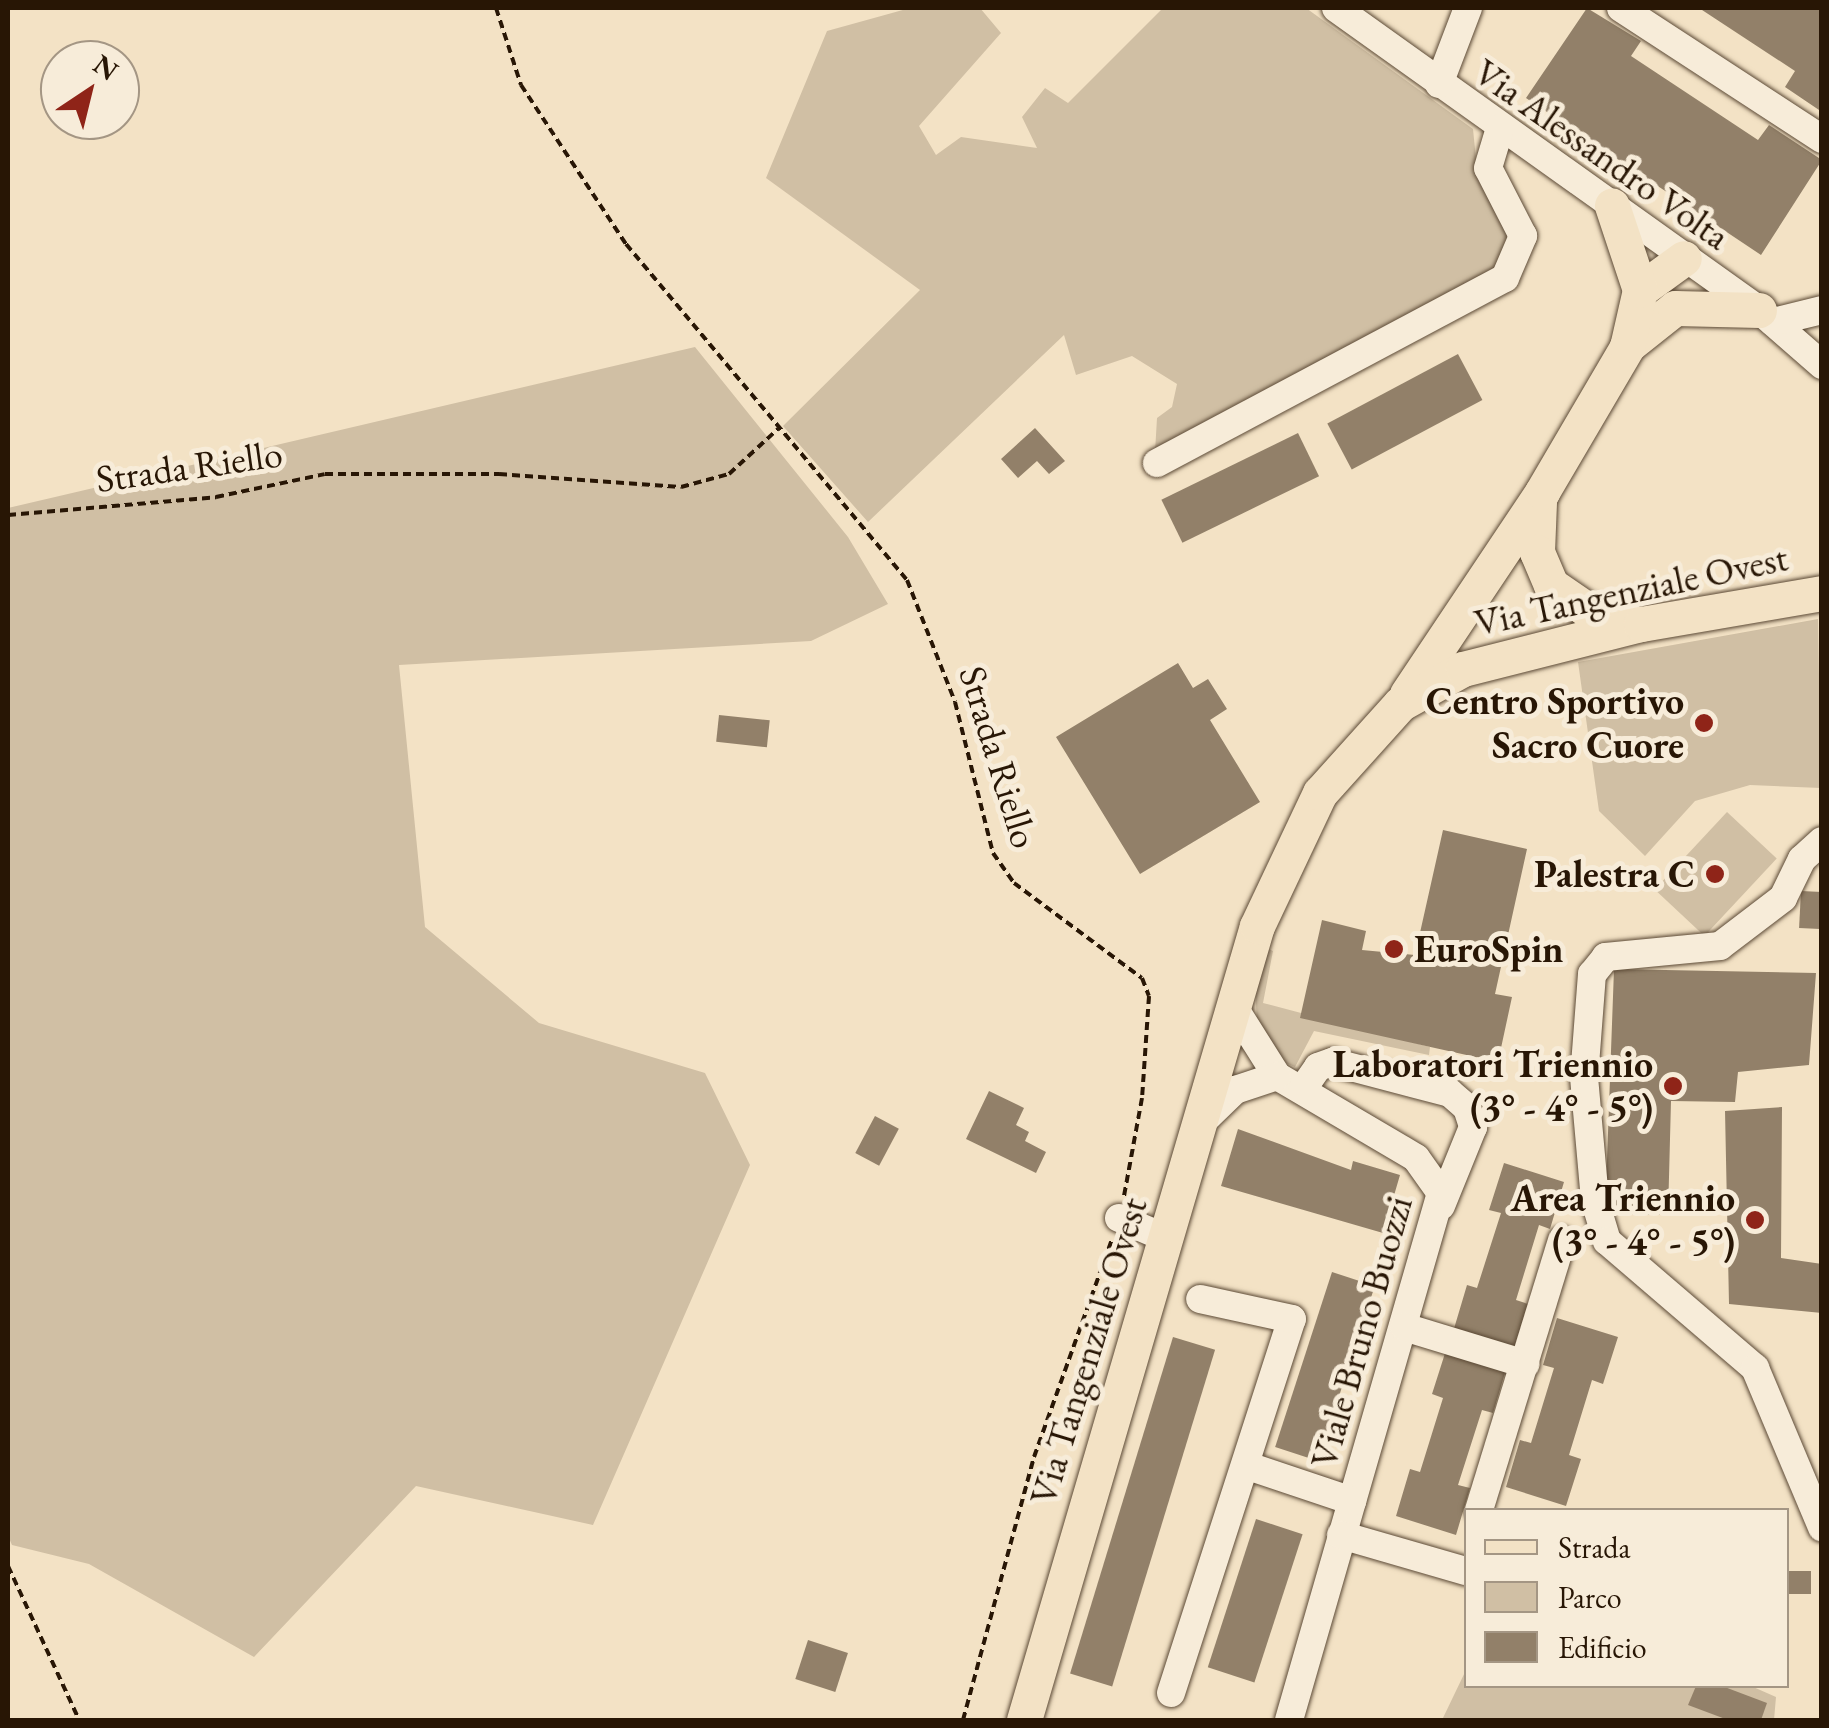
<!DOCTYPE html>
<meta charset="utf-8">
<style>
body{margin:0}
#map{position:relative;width:1829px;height:1728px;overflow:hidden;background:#f3e2c5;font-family:"EB Garamond",serif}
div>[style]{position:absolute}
.green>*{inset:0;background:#d0bfa4;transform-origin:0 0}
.building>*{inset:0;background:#928069;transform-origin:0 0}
.path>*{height:4px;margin-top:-2px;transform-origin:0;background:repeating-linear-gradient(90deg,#281605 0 8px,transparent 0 13px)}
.roads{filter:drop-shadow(0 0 2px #5b4935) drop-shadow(0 0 2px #5b4935)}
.minor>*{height:28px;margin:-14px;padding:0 14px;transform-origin:14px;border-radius:14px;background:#f7ecd9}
.major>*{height:35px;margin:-17.5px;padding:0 17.5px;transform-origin:17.5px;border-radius:17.5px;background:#f3e2c5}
.dots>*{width:28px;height:28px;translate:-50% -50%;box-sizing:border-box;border:5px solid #f7ecd9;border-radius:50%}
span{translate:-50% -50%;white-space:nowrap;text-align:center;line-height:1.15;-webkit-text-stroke:10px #f7ecd9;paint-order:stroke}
.street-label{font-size:38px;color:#281605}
.poi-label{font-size:38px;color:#281605;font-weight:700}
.right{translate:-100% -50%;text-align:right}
.left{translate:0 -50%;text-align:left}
.frame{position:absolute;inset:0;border:10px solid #281605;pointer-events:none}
.legend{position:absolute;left:1464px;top:1508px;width:325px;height:180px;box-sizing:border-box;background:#f7ecd9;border:2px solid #a49684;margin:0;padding:12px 18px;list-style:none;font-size:30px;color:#281605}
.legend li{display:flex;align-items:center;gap:20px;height:50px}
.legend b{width:50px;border:2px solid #a49684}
.north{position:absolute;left:40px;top:40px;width:100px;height:100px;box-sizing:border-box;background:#f7ecd9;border:2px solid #a49684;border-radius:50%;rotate:35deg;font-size:28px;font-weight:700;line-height:40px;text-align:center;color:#281605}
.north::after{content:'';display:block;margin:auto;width:35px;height:45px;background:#8f2418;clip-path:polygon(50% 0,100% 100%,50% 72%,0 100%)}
</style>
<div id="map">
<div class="green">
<div style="clip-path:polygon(910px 8px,980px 8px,1001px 33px,919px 126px,936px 155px,961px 137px,1037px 148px,1022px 117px,1045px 88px,1068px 103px,1163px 8px,1306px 8px,1473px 129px,1477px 169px,1513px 228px,1505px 263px,1155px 452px,1157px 418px,1172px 407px,1177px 384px,1132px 356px,1076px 375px,1064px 335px,868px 522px,783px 426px,920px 290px,766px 178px,827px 31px)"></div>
<div style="clip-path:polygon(695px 347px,848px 537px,888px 604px,811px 641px,399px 665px,425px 927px,539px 1023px,705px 1073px,750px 1165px,593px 1525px,416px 1486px,254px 1657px,89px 1564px,12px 1545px,8px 1536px,8px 508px)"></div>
<div style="clip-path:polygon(1818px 619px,1821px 788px,1750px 785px,1695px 801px,1645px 856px,1599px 811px,1578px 662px)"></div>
<div style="left:1727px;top:812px;width:68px;height:106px;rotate:43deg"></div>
<div style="clip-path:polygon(1266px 948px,1273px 951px,1263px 1003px,1430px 1047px,1429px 1055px,1314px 1031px,1295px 1067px,1286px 1063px,1257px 1024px,1255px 983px)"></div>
<div style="clip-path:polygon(1466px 1670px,1466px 1686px,1751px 1686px,1776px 1697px,1774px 1720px,1442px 1720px)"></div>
</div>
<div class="building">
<div style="clip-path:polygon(1587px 8px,1641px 41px,1631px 56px,1758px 140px,1769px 125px,1822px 160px,1761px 255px,1526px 98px)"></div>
<div style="clip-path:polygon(1699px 8px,1822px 8px,1822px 112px,1785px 87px,1795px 71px)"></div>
<div style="left:1458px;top:354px;width:52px;height:148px;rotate:62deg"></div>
<div style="clip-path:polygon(1035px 428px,1065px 461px,1049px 474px,1037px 461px,1018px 478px,1001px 459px)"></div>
<div style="left:1298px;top:433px;width:48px;height:152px;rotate:64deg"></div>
<div style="clip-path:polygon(1178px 663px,1193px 688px,1208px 679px,1227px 709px,1210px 720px,1260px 802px,1140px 874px,1056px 737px)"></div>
<div style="left:719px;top:715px;width:51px;height:27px;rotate:6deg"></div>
<div style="clip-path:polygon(1443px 830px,1527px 849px,1495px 994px,1512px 997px,1498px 1062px,1300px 1018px,1322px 920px,1366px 931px,1362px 950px,1415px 955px)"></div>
<div style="left:1801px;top:891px;width:21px;height:37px;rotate:3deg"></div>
<div style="clip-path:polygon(1614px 969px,1816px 973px,1809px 1065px,1738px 1072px,1735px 1102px,1671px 1101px,1668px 1215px,1605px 1215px)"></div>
<div style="clip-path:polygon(989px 1091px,1024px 1108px,1016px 1125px,1029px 1132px,1025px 1141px,1046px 1152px,1036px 1173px,966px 1139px)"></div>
<div style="clip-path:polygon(1782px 1107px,1781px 1258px,1822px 1264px,1822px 1313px,1729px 1304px,1725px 1111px)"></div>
<div style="left:875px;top:1116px;width:27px;height:42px;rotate:28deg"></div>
<div style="clip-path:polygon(1238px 1129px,1351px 1170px,1353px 1161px,1400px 1175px,1383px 1233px,1221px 1186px)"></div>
<div style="clip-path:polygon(1504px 1163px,1564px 1182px,1550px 1229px,1539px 1225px,1516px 1300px,1528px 1304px,1513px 1351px,1453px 1332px,1467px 1285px,1477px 1288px,1501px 1213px,1489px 1210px)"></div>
<div style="left:1332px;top:1272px;width:45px;height:184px;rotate:18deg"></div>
<div style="clip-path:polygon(1557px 1318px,1618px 1337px,1603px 1384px,1592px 1380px,1569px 1455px,1581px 1459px,1566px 1506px,1506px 1487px,1520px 1440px,1531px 1443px,1554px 1368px,1543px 1365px)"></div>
<div style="left:1173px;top:1337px;width:44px;height:352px;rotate:17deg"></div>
<div style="clip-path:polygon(1447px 1347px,1507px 1366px,1493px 1413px,1482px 1410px,1458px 1485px,1470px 1488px,1456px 1535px,1396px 1516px,1410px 1469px,1420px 1472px,1443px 1398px,1432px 1394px)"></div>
<div style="left:1256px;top:1519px;width:49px;height:156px;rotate:18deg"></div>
<div style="left:1811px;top:1571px;width:23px;height:25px;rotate:90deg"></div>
<div style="left:808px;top:1640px;width:42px;height:41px;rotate:18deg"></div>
<div style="clip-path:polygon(1696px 1686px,1722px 1686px,1767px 1703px,1761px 1720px,1728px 1720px,1688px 1705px)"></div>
</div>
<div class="path">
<div style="left:496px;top:8px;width:81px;rotate:72deg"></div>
<div style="left:521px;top:85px;width:191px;rotate:56.6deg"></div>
<div style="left:626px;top:244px;width:438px;rotate:50.1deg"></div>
<div style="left:907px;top:580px;width:131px;rotate:68.5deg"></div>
<div style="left:955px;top:702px;width:156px;rotate:75.9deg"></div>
<div style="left:993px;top:853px;width:37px;rotate:55deg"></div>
<div style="left:1014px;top:883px;width:159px;rotate:36.6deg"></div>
<div style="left:1142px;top:978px;width:19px;rotate:69deg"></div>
<div style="left:1149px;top:996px;width:102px;rotate:93.9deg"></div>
<div style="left:1142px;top:1098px;width:100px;rotate:100.4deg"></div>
<div style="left:8px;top:515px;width:209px;rotate:-4.9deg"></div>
<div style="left:216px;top:497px;width:111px;rotate:-11.9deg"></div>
<div style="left:325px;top:474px;width:174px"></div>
<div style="left:499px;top:474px;width:182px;rotate:4.1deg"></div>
<div style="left:681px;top:487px;width:50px;rotate:-15.2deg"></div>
<div style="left:729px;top:474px;width:67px;rotate:-42.6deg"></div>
<div style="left:8px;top:1566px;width:170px;rotate:65.2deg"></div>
<div style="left:963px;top:1720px;width:272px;rotate:-74.9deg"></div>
<div style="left:1034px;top:1457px;width:232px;rotate:-70.3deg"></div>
</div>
<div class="roads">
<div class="minor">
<div style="left:1336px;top:8px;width:520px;rotate:35.52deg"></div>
<div style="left:1759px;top:310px;width:84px;rotate:41.1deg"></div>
<div style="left:1621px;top:8px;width:240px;rotate:33.1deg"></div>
<div style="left:1439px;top:84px;width:81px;rotate:-69.1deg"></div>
<div style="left:1773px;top:322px;width:50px;rotate:-13.8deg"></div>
<div style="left:1157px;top:463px;width:394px;rotate:-28deg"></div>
<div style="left:1505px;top:278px;width:46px;rotate:-66.8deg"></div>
<div style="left:1523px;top:236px;width:76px;rotate:-117.2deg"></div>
<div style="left:1488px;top:168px;width:42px;rotate:-73.3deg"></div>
<div style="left:1822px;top:841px;width:27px;rotate:138deg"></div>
<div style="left:1802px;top:859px;width:43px;rotate:116deg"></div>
<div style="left:1783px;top:898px;width:79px;rotate:142.7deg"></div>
<div style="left:1720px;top:946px;width:115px;rotate:174.5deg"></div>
<div style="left:1606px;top:957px;width:22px;rotate:129deg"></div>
<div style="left:1592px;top:974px;width:103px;rotate:94.4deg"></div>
<div style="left:1584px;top:1077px;width:124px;rotate:84.9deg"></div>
<div style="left:1595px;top:1201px;width:42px;rotate:73.3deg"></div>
<div style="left:1607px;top:1241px;width:195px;rotate:40.6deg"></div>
<div style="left:1755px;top:1368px;width:173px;rotate:67.2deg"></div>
<div style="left:1233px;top:1006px;width:83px;rotate:57.8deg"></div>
<div style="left:1277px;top:1076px;width:161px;rotate:30.5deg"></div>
<div style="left:1416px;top:1158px;width:43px;rotate:54.5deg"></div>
<div style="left:1441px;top:1193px;width:548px;rotate:106.09deg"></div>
<div style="left:1302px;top:1090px;width:28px;rotate:-55deg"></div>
<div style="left:1318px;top:1067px;width:15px;rotate:-20deg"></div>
<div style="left:1332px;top:1062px;width:122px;rotate:14.7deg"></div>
<div style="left:1450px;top:1093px;width:23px;rotate:41deg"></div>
<div style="left:1467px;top:1108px;width:20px;rotate:72deg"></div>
<div style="left:1473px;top:1127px;width:85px;rotate:112.1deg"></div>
<div style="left:1200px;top:1124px;width:49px;rotate:-44.2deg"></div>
<div style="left:1235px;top:1090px;width:44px;rotate:-18.4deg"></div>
<div style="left:1119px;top:1218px;width:53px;rotate:23.2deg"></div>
<div style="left:1404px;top:1327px;width:127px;rotate:17deg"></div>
<div style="left:1248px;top:1466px;width:110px;rotate:18.6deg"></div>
<div style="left:1479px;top:1510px;width:282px;rotate:-72.9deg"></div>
<div style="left:1341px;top:1535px;width:130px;rotate:16.1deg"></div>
<div style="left:1171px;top:1693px;width:393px;rotate:-72.1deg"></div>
<div style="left:1292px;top:1319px;width:94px;rotate:-167.7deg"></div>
</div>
<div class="major">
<div style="left:1640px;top:290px;width:54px;rotate:-36deg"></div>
<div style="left:1627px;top:346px;width:61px;rotate:-38.4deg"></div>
<div style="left:1675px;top:308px;width:84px;rotate:1.4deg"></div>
<div style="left:1539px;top:502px;width:50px;rotate:92.3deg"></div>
<div style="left:1537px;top:552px;width:36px;rotate:67deg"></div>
<div style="left:1551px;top:585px;width:42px;rotate:34.4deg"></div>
<div style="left:1586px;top:609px;width:49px;rotate:16.6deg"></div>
<div style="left:1407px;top:694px;width:243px;rotate:-56.2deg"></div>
<div style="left:1542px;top:492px;width:168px;rotate:-59.6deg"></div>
<div style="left:1627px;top:347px;width:58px;rotate:-77.2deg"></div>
<div style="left:1640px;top:290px;width:89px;rotate:-108.4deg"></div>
<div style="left:1024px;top:1720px;width:827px;rotate:-73.65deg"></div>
<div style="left:1257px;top:926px;width:147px;rotate:-64.7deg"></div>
<div style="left:1320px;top:793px;width:120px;rotate:-48deg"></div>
<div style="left:1400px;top:704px;width:72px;rotate:-29.1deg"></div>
<div style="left:1463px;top:669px;width:184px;rotate:-14.2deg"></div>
<div style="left:1641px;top:624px;width:184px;rotate:-9.7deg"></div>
</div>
</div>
<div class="dots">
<div style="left:1704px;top:723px;background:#8f2418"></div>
<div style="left:1715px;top:874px;background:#8f2418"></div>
<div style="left:1394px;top:949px;background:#8f2418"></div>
<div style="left:1673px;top:1086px;background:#8f2418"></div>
<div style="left:1755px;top:1220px;background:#8f2418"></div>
</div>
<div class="street-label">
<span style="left:1602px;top:154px;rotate:35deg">Via Alessandro Volta</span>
<span style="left:189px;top:466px;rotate:-8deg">Strada Riello</span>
<span style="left:1631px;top:590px;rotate:-12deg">Via Tangenziale Ovest</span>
<span style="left:999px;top:757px;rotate:73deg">Strada Riello</span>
<span style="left:1361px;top:1332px;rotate:-74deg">Viale Bruno Buozzi</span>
<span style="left:1088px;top:1351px;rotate:-73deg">Via Tangenziale Ovest</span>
</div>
<div class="poi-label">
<span class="right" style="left:1684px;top:723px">Centro Sportivo<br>Sacro Cuore</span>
<span class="right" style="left:1695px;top:874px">Palestra C</span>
<span class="left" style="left:1414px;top:949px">EuroSpin</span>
<span class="right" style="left:1653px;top:1086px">Laboratori Triennio<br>(3° - 4° - 5°)</span>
<span class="right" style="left:1735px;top:1220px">Area Triennio<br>(3° - 4° - 5°)</span>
</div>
<div class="frame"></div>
<ul class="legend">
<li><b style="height:12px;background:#f3e2c5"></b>Strada</li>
<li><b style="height:28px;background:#d0bfa4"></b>Parco</li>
<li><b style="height:28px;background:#928069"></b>Edificio</li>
</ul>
<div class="north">N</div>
</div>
